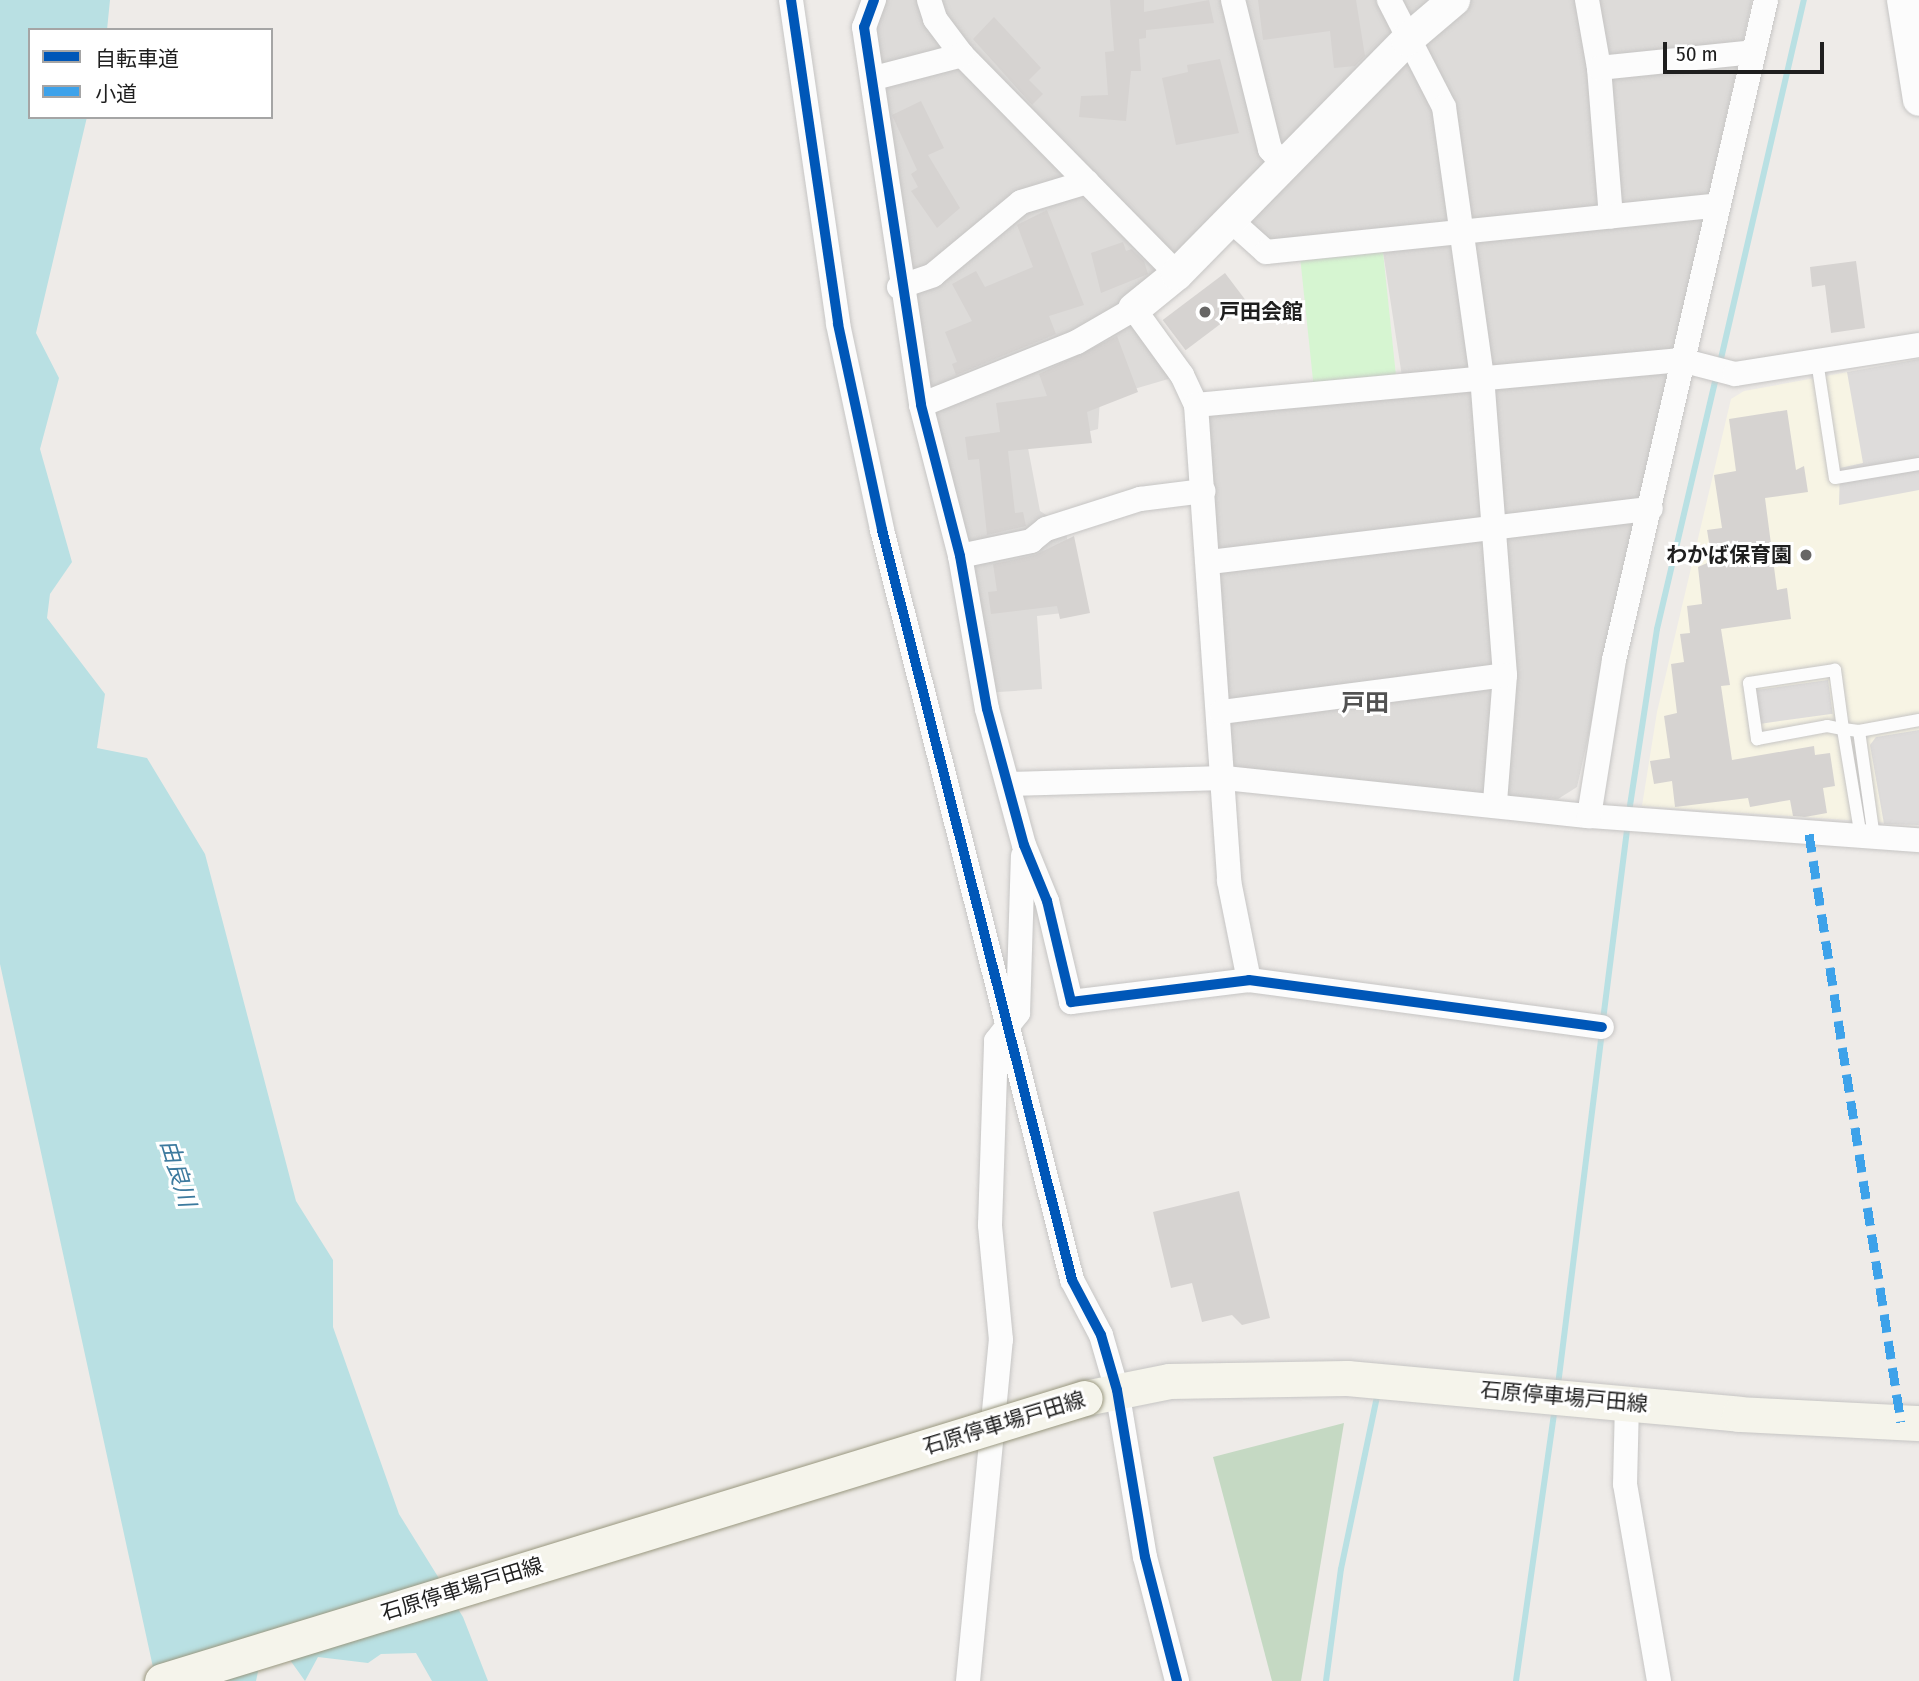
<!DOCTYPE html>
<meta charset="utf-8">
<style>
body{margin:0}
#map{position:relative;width:1919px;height:1681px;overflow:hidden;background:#eeebe8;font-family:"Fira Sans Condensed","Noto Sans JP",sans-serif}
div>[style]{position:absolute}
.residential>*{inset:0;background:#dddbd9}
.education>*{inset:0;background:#f7f4e4}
.cemetery>*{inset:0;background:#c5d9c3}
.park>*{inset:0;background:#d6f5d1;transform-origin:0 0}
.parking>*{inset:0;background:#dedcdb;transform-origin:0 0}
.water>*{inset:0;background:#b9e0e3}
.stream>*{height:6px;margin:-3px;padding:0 3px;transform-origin:3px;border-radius:3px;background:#b9e0e3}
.building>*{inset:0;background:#d6d3d1;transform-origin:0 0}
.roads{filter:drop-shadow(0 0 2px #c6c5c4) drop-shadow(0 0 2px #c6c5c4)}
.service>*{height:12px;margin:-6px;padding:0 6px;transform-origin:6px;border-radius:6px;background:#fcfcfc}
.minor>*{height:24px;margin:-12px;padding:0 12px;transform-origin:12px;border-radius:12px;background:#fcfcfc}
.tertiary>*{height:32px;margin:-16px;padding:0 16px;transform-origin:16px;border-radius:16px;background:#fcfcfc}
.secondary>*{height:35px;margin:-17.5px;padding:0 17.5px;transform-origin:17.5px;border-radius:17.5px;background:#f5f4eb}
.bridges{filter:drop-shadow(0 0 2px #99977f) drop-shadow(0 0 2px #99977f)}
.secondary-bridge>*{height:35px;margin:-17.5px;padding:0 17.5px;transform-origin:17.5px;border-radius:17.5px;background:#f5f4eb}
.quiet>*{height:9px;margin-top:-4.5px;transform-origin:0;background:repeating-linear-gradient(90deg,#3da2ea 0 18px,transparent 0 27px)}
.cycleway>*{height:10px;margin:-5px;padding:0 5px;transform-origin:5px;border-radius:5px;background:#0057b8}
.dots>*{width:19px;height:19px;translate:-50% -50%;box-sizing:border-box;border:4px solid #fff;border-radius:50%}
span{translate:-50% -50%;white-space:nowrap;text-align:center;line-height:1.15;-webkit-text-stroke:6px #fff;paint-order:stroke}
.poi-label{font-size:21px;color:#1f1f1f;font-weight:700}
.left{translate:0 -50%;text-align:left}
.right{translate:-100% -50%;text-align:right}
.street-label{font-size:21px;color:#1f1f1f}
.water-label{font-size:23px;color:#3c7a9e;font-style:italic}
.quarter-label{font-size:24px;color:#525252;font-weight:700}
.legend{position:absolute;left:28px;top:28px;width:245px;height:91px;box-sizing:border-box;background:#fff;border:2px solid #a5a5a5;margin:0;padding:9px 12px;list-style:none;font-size:21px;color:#1f1f1f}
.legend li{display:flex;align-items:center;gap:14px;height:35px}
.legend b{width:35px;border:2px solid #a5a5a5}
.scale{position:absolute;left:1663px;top:42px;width:161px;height:32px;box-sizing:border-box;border:4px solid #1f1f1f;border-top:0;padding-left:9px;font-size:21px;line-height:24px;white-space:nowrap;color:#1f1f1f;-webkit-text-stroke:5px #fff;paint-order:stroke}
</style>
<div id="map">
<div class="residential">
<div style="clip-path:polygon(873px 0,1752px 0,1577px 787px,1558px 799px,1225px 778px,1196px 405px,1403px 383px,1383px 252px,1266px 252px,1228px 218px,1135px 309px,1182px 375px,1100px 399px,1098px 429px,1028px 448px,1040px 511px,1065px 527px,1080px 611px,1037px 616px,1042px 689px,984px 693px,899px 287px)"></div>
</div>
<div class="education">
<div style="clip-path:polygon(1919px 359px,1919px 825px,1642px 806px,1657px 712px,1731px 399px,1744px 391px)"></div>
</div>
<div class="cemetery">
<div style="clip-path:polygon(1344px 1423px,1301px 1681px,1272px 1681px,1213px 1457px)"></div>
</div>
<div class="park">
<div style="left:1383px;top:252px;width:125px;height:83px;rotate:84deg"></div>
</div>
<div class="parking">
<div style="clip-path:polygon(1919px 359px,1919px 490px,1839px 505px,1840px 468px,1863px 463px,1847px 372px)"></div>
<div style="left:1828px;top:680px;width:34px;height:76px;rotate:82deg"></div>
<div style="clip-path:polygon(1919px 730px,1919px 825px,1884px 824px,1870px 745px,1876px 737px)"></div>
</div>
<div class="water">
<div style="clip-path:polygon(0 0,110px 0,107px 30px,30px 30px,30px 117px,87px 117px,36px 333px,59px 378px,40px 449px,72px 562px,50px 594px,47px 618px,105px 694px,97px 748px,147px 758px,205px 854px,296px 1201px,333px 1260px,333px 1327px,399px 1514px,463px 1617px,488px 1681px,432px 1681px,416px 1653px,381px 1654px,368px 1663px,318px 1657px,305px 1681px,285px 1653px,259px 1667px,256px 1681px,156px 1681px,0 964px)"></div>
</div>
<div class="stream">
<div style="left:1720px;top:363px;width:373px;rotate:-77deg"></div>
<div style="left:1629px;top:812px;width:185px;rotate:-81.3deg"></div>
<div style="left:1657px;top:629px;width:263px;rotate:-76.8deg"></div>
<div style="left:1603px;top:1020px;width:199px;rotate:-82.8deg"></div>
<div style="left:1558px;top:1385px;width:357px;rotate:-82.9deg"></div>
<div style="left:1326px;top:1681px;width:113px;rotate:-82.4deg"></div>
<div style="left:1341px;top:1569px;width:176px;rotate:-78.2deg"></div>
<div style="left:1516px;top:1681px;width:278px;rotate:-81.9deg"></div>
</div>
<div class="building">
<div style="clip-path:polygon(1110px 0,1144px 0,1144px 12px,1209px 0,1214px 23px,1146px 30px,1146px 38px,1139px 39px,1141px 71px,1131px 71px,1126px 121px,1079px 117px,1081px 96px,1108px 95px,1105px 52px,1114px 51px)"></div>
<div style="clip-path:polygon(1258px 0,1356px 0,1365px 56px,1355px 66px,1334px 68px,1330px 31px,1263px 40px)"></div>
<div style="clip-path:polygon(994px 17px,1041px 68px,1029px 80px,1043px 94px,1032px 105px,973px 39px)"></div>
<div style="clip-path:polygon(1220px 59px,1239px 133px,1176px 145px,1162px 78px,1188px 72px,1187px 65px)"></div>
<div style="clip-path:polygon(921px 101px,944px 148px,928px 155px,960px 208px,937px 228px,911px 191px,918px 187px,911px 174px,917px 170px,892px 115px)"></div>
<div style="clip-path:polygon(1047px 210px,1084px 305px,1049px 316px,1056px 334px,956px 375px,952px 364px,957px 362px,945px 332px,972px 321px,952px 284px,976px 271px,985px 287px,1033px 267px,1017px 225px)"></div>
<div style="clip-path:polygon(1123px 242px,1126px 251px,1132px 249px,1144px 261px,1148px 274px,1101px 293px,1091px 253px)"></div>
<div style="clip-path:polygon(1856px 261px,1865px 328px,1831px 333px,1825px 285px,1812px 287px,1810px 267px)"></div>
<div style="left:1225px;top:273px;width:38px;height:78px;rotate:53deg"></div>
<div style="clip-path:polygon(1117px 336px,1138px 392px,1087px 412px,1092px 443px,1008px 451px,1015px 513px,1023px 512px,1026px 526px,987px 535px,979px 459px,968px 460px,965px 437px,1000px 432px,996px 403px,1047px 396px,1039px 374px)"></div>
<div style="clip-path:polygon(1787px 410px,1796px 470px,1804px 466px,1808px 492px,1765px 498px,1777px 590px,1787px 588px,1791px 619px,1721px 629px,1730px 685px,1721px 686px,1732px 760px,1814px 746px,1815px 755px,1830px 753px,1835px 786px,1823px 788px,1827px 813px,1805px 817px,1793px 816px,1790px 800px,1750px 807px,1748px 798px,1675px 807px,1672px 781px,1654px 784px,1650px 761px,1670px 758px,1664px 716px,1677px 713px,1671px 664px,1684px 662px,1680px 634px,1690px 633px,1687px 606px,1702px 604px,1698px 567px,1712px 561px,1707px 530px,1722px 528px,1714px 475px,1736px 471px,1729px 419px)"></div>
<div style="clip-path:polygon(1074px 536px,1090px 613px,1060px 619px,1057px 606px,991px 614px,988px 592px,997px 591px,993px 564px,1035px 555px)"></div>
<div style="clip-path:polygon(1239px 1191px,1270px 1318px,1242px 1325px,1232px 1315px,1202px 1322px,1192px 1283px,1171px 1288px,1153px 1212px)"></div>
</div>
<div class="roads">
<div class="service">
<div style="left:1817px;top:361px;width:118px;rotate:81.3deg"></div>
<div style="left:1835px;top:478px;width:85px;rotate:-9.5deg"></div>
<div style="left:1859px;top:731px;width:108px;rotate:82deg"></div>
<div style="left:1861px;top:837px;width:109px;rotate:-99.5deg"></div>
<div style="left:1843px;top:729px;width:60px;rotate:-97.7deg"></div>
<div style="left:1835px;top:670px;width:87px;rotate:171.4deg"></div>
<div style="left:1749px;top:683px;width:57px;rotate:81.9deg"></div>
<div style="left:1757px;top:739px;width:71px;rotate:-10.5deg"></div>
<div style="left:1827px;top:726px;width:16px;rotate:11deg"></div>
<div style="left:1843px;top:729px;width:16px;rotate:7deg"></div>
<div style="left:1859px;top:731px;width:61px;rotate:-10.4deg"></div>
</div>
<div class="minor">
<div style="left:791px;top:0;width:327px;rotate:81.7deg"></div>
<div style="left:838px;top:324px;width:211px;rotate:77.9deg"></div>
<div style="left:882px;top:530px;width:774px;rotate:75.78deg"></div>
<div style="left:1072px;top:1280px;width:62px;rotate:62.2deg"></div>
<div style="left:1101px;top:1335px;width:57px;rotate:73.8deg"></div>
<div style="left:1117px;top:1390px;width:169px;rotate:80.5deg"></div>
<div style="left:1145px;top:1557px;width:128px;rotate:75.5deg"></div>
<div style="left:874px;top:0;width:29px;rotate:110deg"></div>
<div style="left:864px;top:27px;width:382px;rotate:81.4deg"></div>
<div style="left:921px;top:405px;width:156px;rotate:75.5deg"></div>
<div style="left:960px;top:556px;width:155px;rotate:80deg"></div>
<div style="left:987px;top:709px;width:141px;rotate:74.8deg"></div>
<div style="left:1024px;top:845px;width:61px;rotate:67.7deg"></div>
<div style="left:1047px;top:901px;width:104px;rotate:76.6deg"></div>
<div style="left:1071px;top:1002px;width:179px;rotate:-7deg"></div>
<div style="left:1249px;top:980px;width:356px;rotate:7.6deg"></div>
<div style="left:929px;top:0;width:20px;rotate:72deg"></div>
<div style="left:935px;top:19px;width:45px;rotate:53.1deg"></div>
<div style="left:962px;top:55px;width:307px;rotate:45.5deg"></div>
<div style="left:1233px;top:0;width:154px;rotate:76.1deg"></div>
<div style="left:1270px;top:149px;width:19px;rotate:51deg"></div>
<div style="left:1389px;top:0;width:120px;rotate:62.8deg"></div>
<div style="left:1444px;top:107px;width:272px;rotate:82deg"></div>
<div style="left:1482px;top:376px;width:300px;rotate:85.6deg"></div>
<div style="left:1505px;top:675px;width:128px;rotate:94.5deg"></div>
<div style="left:1587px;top:0;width:69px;rotate:80deg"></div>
<div style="left:1599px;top:68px;width:149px;rotate:85.4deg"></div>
<div style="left:1599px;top:68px;width:155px;rotate:-5.9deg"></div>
<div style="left:874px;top:78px;width:91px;rotate:-14.6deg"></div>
<div style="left:1228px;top:218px;width:51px;rotate:41.8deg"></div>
<div style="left:1266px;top:252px;width:453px;rotate:-5.9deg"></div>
<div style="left:899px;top:287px;width:36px;rotate:-19deg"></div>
<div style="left:933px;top:275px;width:114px;rotate:-39.7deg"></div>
<div style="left:1021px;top:202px;width:69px;rotate:-16.9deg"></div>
<div style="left:921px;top:405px;width:168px;rotate:-22deg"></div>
<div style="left:1077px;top:342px;width:66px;rotate:-30.1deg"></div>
<div style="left:1134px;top:309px;width:82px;rotate:54deg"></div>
<div style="left:1182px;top:375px;width:33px;rotate:65deg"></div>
<div style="left:1196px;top:405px;width:477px;rotate:86deg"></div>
<div style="left:1229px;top:881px;width:101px;rotate:78.6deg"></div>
<div style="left:1196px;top:405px;width:487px;rotate:-5.3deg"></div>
<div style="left:1681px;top:360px;width:56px;rotate:14.5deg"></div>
<div style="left:1735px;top:374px;width:186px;rotate:-9deg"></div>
<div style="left:960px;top:556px;width:73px;rotate:-11.9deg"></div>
<div style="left:1031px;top:541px;width:19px;rotate:-39deg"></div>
<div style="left:1046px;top:529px;width:99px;rotate:-17.7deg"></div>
<div style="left:1140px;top:499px;width:64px;rotate:-7.2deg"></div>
<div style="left:1210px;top:562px;width:444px;rotate:-6.9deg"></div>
<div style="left:1221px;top:712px;width:286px;rotate:-7.4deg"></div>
<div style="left:1009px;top:784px;width:216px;rotate:-1.6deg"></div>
<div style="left:1225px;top:778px;width:366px;rotate:6deg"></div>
<div style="left:1589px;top:816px;width:331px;rotate:4.2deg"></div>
<div style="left:1589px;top:816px;width:158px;rotate:-80.9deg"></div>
<div style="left:1614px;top:660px;width:677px;rotate:-77.03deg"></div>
<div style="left:1627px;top:1403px;width:81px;rotate:91.4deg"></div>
<div style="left:1625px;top:1484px;width:200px;rotate:80.2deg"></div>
<div style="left:968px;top:1681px;width:343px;rotate:-84.5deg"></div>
<div style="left:1001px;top:1340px;width:116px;rotate:-95.5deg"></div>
<div style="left:990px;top:1225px;width:184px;rotate:-88.1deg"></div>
<div style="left:996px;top:1041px;width:36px;rotate:-52deg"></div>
<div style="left:1018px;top:1013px;width:157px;rotate:-88.2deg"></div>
</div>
<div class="tertiary">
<div style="left:1903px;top:0;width:101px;rotate:80.9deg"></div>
<div style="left:1134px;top:309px;width:55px;rotate:-39.1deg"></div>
<div style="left:1177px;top:274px;width:328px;rotate:-45.5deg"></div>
<div style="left:1407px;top:40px;width:62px;rotate:-40.4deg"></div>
</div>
<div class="secondary">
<div style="left:1085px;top:1398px;width:86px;rotate:-11.4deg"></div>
<div style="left:1169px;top:1381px;width:178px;rotate:-1deg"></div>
<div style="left:1347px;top:1378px;width:394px;rotate:5.2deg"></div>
<div style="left:1739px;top:1414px;width:180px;rotate:2.9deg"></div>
</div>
</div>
<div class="bridges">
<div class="secondary-bridge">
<div style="left:162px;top:1681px;width:965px;rotate:-17.05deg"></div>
</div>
</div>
<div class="quiet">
<div style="left:1809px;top:834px;width:595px;rotate:81.11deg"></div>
</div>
<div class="cycleway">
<div style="left:791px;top:0;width:327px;rotate:81.7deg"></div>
<div style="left:838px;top:324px;width:211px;rotate:77.9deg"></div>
<div style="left:882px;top:530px;width:774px;rotate:75.78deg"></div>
<div style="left:1072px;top:1280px;width:62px;rotate:62.2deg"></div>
<div style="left:1101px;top:1335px;width:57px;rotate:73.8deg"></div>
<div style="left:1117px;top:1390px;width:169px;rotate:80.5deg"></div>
<div style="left:1145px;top:1557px;width:128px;rotate:75.5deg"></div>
<div style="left:874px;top:0;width:29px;rotate:110deg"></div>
<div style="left:864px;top:27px;width:382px;rotate:81.4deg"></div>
<div style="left:921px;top:405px;width:156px;rotate:75.5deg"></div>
<div style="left:960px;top:556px;width:155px;rotate:80deg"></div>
<div style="left:987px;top:709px;width:141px;rotate:74.8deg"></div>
<div style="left:1024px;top:845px;width:61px;rotate:67.7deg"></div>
<div style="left:1047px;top:901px;width:104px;rotate:76.6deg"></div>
<div style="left:1071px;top:1002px;width:179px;rotate:-7deg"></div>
<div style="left:1249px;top:980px;width:356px;rotate:7.6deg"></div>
</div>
<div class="dots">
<div style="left:1205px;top:312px;background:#676665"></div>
<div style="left:1806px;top:555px;background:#676665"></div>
</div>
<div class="poi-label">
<span class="left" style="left:1219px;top:312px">戸田会館</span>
<span class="right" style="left:1792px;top:555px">わかば保育園</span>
</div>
<div class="street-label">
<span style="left:1564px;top:1397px;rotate:5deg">石原停車場戸田線</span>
<span style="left:1004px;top:1423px;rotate:-17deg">石原停車場戸田線</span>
<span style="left:462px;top:1589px;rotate:-17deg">石原停車場戸田線</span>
</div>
<div class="water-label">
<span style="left:178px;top:1173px;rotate:73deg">由良川</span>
</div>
<div class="quarter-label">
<span style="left:1365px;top:704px">戸田</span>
</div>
<ul class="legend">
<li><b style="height:9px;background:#0057b8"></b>自転車道</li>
<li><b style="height:9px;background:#3da2ea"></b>小道</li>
</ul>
<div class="scale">50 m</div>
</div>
